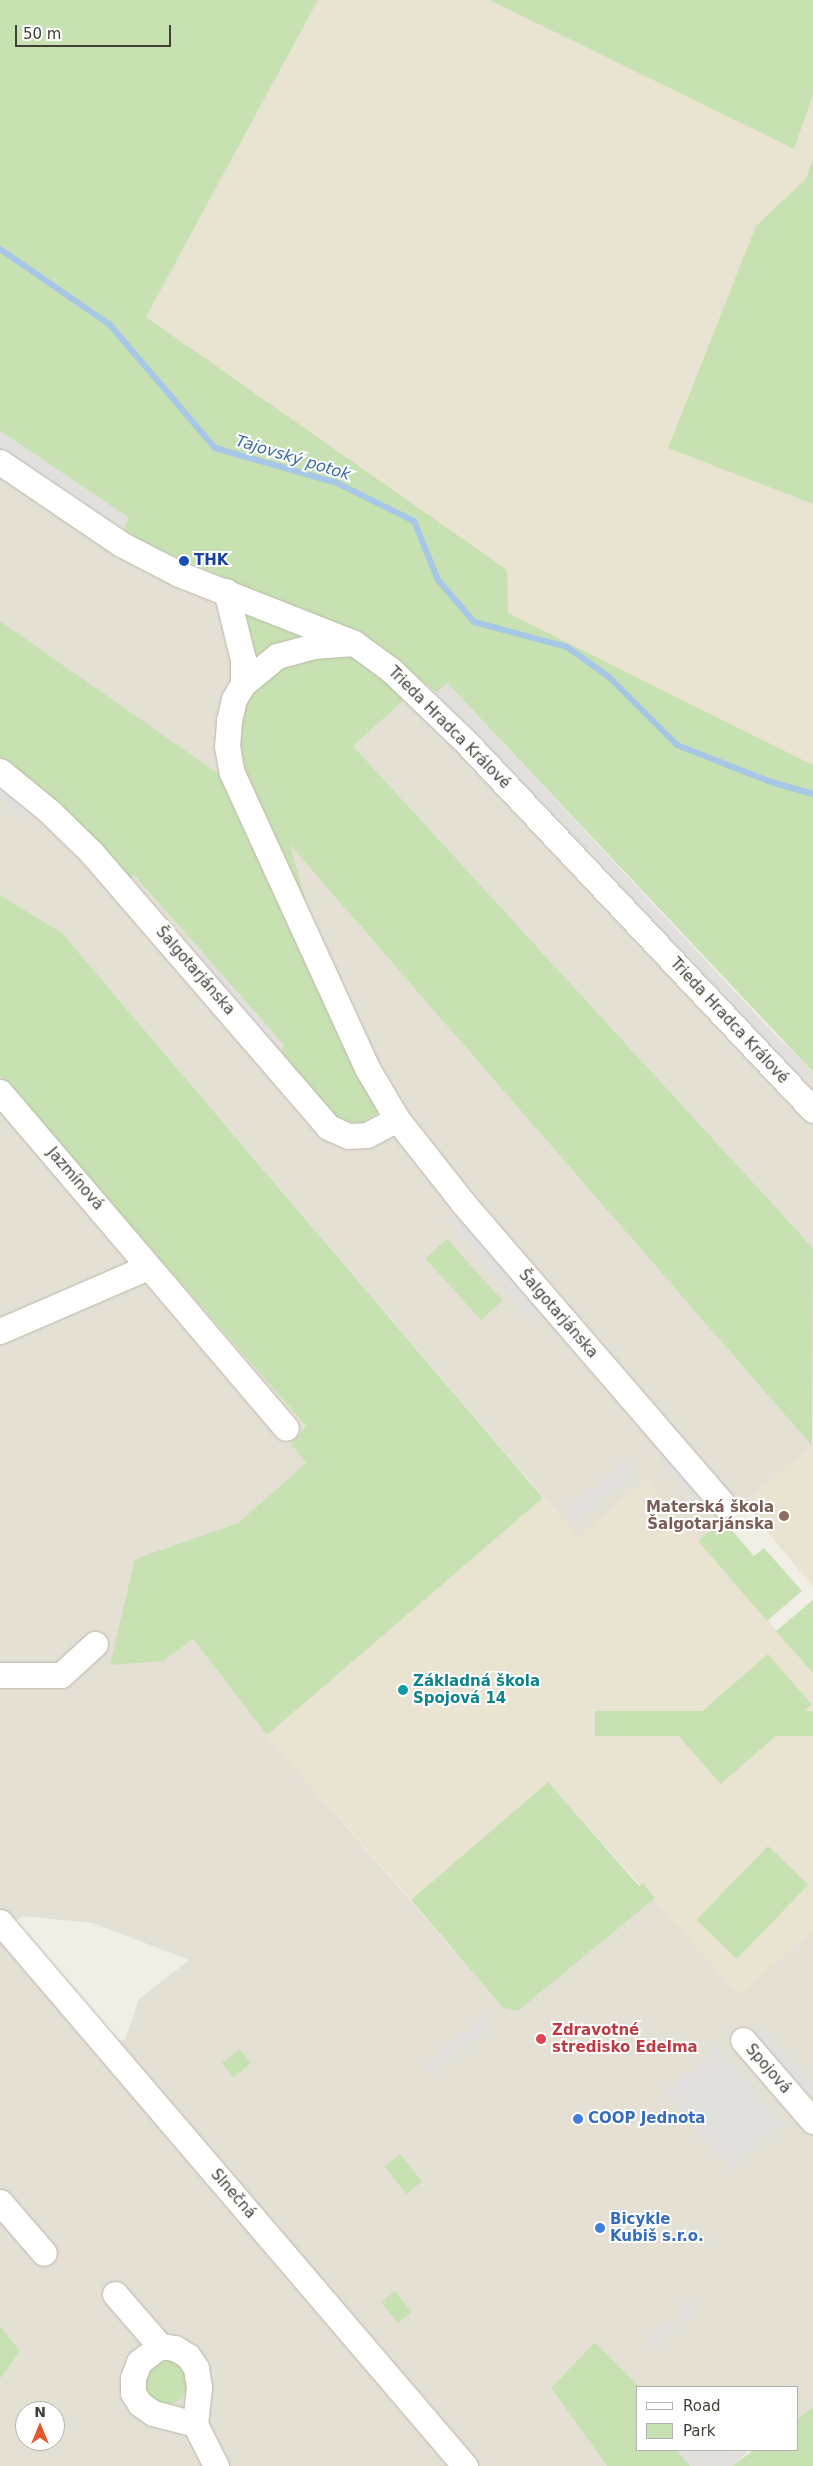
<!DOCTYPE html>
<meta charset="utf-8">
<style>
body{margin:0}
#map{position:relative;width:813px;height:2466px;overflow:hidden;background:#f0eee5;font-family:"DejaVu Sans",sans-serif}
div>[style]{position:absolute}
.residential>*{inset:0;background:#e4e0d4}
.education>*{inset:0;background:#e8e4d1}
.green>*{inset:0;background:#c7e1b2;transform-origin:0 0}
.round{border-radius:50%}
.parking>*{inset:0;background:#e2e0dd;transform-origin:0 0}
.stream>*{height:6px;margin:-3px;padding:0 3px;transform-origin:3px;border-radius:3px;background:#a7c7e7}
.roads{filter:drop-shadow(0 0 1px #bbb6a9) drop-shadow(0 0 1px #bbb6a9)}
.street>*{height:25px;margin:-12.5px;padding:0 12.5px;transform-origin:12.5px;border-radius:12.5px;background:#fff}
.dots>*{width:14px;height:14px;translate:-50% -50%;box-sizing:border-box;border:2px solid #fff;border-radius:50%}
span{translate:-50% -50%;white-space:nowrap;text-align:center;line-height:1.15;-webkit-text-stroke:4px #fff;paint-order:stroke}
.transit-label{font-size:15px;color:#164399;font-weight:700}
.left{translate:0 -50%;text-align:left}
.street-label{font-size:15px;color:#423f35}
.education-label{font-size:15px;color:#785e54;font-weight:700}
.right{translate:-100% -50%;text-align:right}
.culture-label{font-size:15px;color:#0d838f;font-weight:700}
.health-label{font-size:15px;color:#be3a42;font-weight:700}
.shop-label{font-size:15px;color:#366cbe;font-weight:700}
.water-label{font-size:16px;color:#3b6ca1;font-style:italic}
.legend{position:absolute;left:636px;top:2386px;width:162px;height:65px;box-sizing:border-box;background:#fff;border:1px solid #b3b2ae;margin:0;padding:6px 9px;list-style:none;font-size:15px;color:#423f35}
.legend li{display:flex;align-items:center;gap:10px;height:25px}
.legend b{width:25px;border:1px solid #b3b2ae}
.north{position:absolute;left:15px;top:2401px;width:50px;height:50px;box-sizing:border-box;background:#fff;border:1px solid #b3b2ae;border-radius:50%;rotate:0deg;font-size:14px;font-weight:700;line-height:20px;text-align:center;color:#423f35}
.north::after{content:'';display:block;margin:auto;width:18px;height:22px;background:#e2592b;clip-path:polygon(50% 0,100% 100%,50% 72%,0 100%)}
.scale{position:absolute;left:15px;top:25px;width:156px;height:22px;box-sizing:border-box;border:2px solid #423f35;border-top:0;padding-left:6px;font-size:15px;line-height:18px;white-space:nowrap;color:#423f35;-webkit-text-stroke:4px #fff;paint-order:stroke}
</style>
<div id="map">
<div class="residential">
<div style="clip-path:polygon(0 431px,178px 559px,237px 583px,221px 617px,230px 645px,232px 676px,220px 776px,0 621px)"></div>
<div style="clip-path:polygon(424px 681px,813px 1072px,813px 1248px,353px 746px)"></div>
<div style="clip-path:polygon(0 757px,130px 878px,134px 875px,283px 1044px,285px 1052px,335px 1117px,313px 925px,289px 844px,812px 1446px,698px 1541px,646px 1480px,578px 1538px,62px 933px,0 895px)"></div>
<div style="clip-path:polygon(evenodd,0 1076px,306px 1426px,306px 1463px,238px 1523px,135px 1559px,164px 1661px,193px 1639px,267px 1735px,503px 2008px,518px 2011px,655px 1898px,739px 1994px,813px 1930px,813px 2407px,797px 2419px,797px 2387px,640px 2387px,595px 2342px,551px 2388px,607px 2466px,0 2466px,0 2379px,20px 2351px,0 2326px,0 1076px,23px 1916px,93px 1923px,189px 1960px,139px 1999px,125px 2040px,113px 2040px,10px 1925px,23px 1916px,0 1076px,25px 2411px,55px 2411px,55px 2441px,25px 2441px,25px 2411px)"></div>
</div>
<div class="education">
<div style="clip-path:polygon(318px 0,489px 0,794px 149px,813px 95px,813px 765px,508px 613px,146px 317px)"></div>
<div style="clip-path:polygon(813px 1445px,813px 1587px,744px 1503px)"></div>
<div style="clip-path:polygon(646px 1480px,813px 1673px,813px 1930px,739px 1995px,548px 1782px,411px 1900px,267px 1735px,543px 1498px,578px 1538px)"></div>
</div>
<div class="green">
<div style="clip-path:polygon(0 0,318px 0,146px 317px,507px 570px,508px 613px,813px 765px,813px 1072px,448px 684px,437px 693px,424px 682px,353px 746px,813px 1248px,812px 1446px,290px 845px,313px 925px,397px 1099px,360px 1125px,335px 1117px,282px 1057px,283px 1044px,134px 875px,130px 879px,0 757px,0 621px,220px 775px,216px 722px,232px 676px,230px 645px,221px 617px,237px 583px,143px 543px,126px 532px,125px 525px,129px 518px,0 431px)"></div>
<div style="clip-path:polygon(489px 0,813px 0,813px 95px,794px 149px)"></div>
<div style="clip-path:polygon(813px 159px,813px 504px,668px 448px,756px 226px,806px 179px)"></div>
<div style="clip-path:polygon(0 895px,62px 933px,543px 1498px,267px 1735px,193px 1639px,164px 1661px,110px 1665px,135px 1559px,238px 1523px,306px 1463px,291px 1444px,306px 1426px,0 1076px)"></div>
<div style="left:447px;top:1239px;width:83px;height:29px;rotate:48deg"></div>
<div style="clip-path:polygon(723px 1520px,754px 1556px,764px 1548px,802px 1591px,767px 1621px,698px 1541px)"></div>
<div style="clip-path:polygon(813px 1600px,813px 1673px,776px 1631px)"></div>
<div style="left:768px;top:1654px;width:67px;height:121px;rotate:49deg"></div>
<div style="left:813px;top:1711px;width:25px;height:218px;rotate:90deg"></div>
<div style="clip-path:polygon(548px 1782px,639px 1886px,642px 1883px,655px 1898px,518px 2011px,503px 2008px,411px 1900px)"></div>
<div style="left:768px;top:1846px;width:56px;height:103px;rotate:44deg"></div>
<div style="left:240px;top:2049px;width:18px;height:23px;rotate:52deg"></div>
<div style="left:400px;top:2154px;width:35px;height:20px;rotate:51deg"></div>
<div style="left:395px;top:2291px;width:27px;height:18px;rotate:51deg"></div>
<div style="clip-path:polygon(0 2326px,20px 2351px,0 2379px)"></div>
<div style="clip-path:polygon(595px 2342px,640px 2387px,637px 2387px,637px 2450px,701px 2450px,716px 2466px,607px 2466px,551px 2388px)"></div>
<div class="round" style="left:142px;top:2359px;width:46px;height:46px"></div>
<div style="clip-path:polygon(813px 2407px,813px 2466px,732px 2466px,754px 2450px,797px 2450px,797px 2419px)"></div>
</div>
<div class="parking">
<div style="left:0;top:431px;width:156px;height:16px;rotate:34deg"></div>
<div style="left:447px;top:683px;width:534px;height:15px;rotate:47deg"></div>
<div style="clip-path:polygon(0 785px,31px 810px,23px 820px,0 800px)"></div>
<div style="left:192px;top:940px;width:138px;height:13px;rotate:49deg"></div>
<div style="left:455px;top:1211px;width:135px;height:12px;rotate:50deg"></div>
<div style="left:668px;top:1451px;width:68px;height:13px;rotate:49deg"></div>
<div style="left:625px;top:1460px;width:17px;height:78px;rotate:50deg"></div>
<div style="left:486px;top:2014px;width:13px;height:79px;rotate:51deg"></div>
<div style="clip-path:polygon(765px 2029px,813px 2083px,813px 2093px,807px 2098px,754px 2038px)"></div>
<div style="left:717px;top:2047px;width:101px;height:70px;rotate:49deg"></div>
<div style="left:691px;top:2299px;width:13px;height:23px;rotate:48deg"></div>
<div style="left:667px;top:2320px;width:13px;height:26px;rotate:48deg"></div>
<div style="clip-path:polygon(676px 2450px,744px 2450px,747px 2453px,732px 2466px,690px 2466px)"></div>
</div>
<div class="stream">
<div style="left:0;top:249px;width:134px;rotate:34.6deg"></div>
<div style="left:110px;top:325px;width:162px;rotate:49.5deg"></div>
<div style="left:215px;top:448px;width:127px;rotate:16deg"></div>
<div style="left:337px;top:483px;width:86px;rotate:26.3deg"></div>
<div style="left:414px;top:521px;width:64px;rotate:67.9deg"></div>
<div style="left:438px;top:580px;width:55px;rotate:49.4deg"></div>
<div style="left:474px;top:622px;width:96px;rotate:15deg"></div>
<div style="left:567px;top:647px;width:52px;rotate:35.5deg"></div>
<div style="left:609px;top:677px;width:96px;rotate:45deg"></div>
<div style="left:677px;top:745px;width:101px;rotate:21.5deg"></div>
<div style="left:771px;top:782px;width:44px;rotate:15.9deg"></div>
</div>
<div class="roads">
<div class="street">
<div style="left:0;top:462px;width:146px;rotate:34.1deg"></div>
<div style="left:121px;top:544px;width:65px;rotate:27.3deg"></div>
<div style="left:179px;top:574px;width:188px;rotate:21.5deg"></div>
<div style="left:354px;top:643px;width:46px;rotate:36.1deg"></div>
<div style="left:391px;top:670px;width:101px;rotate:43.8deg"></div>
<div style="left:464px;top:740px;width:509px;rotate:46.67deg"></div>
<div style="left:226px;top:591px;width:70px;rotate:76deg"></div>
<div style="left:243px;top:659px;width:25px;rotate:90deg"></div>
<div style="left:354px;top:643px;width:40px;rotate:175.7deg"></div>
<div style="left:314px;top:646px;width:38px;rotate:165deg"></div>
<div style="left:277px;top:656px;width:44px;rotate:140.5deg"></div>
<div style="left:243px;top:684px;width:17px;rotate:121deg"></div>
<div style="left:234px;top:699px;width:22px;rotate:103deg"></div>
<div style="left:229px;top:720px;width:26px;rotate:94deg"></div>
<div style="left:227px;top:746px;width:27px;rotate:80deg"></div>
<div style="left:232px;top:773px;width:324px;rotate:65.4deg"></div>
<div style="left:367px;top:1068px;width:59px;rotate:59.5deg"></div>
<div style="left:397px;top:1119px;width:107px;rotate:51.8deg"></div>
<div style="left:463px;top:1203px;width:398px;rotate:49.2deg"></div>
<div style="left:0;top:771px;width:63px;rotate:39.2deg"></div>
<div style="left:49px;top:811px;width:59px;rotate:44.3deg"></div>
<div style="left:91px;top:852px;width:363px;rotate:49.2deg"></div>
<div style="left:328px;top:1127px;width:22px;rotate:24deg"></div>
<div style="left:348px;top:1136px;width:19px;rotate:-3deg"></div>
<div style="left:367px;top:1135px;width:34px;rotate:-28deg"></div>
<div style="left:0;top:1092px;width:441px;rotate:49.6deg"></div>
<div style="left:0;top:1331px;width:161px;rotate:-23.4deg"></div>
<div style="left:0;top:1675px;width:61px"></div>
<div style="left:61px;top:1675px;width:46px;rotate:-42.4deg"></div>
<div style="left:0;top:1922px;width:716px;rotate:49.48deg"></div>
<div style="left:743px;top:2040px;width:107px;rotate:49.2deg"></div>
<div style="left:0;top:2202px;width:67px;rotate:49.2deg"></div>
<div style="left:115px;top:2294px;width:69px;rotate:49.1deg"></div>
<div style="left:195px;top:2424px;width:43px;rotate:-165.3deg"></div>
<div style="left:153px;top:2413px;width:16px;rotate:-145deg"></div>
<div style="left:140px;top:2404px;width:13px;rotate:-122deg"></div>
<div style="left:133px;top:2393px;width:15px;rotate:-90deg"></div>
<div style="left:133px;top:2378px;width:17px;rotate:-69deg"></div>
<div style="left:139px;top:2362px;width:26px;rotate:-37deg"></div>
<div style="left:160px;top:2346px;width:15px;rotate:8deg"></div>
<div style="left:175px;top:2348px;width:15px;rotate:32deg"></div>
<div style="left:188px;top:2356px;width:14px;rotate:56deg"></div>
<div style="left:196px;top:2368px;width:19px;rotate:81deg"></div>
<div style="left:199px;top:2387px;width:37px;rotate:96deg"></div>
<div style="left:195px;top:2424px;width:47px;rotate:63.4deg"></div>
</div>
</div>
<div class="dots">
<div style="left:184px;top:561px;background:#1a4fb4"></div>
<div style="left:784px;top:1516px;background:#8d6e63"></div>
<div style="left:403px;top:1690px;background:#0f9aa8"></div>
<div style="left:541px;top:2039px;background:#e0444e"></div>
<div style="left:578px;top:2119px;background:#3f7fe0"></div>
<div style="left:600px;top:2228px;background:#3f7fe0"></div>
</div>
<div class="transit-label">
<span class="left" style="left:194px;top:561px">THK</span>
</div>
<div class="street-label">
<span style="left:449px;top:728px;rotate:45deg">Trieda Hradca Králové</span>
<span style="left:195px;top:971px;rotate:49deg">Šalgotarjánska</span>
<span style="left:729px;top:1021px;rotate:47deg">Trieda Hradca Králové</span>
<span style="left:75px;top:1179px;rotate:49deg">Jazmínová</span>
<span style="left:558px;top:1314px;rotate:49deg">Šalgotarjánska</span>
<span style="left:768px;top:2069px;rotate:49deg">Spojová</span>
<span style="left:233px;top:2194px;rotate:49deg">Slnečná</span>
</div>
<div class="education-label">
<span class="right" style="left:774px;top:1516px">Materská škola<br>Šalgotarjánska</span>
</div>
<div class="culture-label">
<span class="left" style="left:413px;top:1690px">Základná škola<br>Spojová 14</span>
</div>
<div class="health-label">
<span class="left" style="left:552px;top:2039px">Zdravotné<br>stredisko Edelma</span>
</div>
<div class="shop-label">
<span class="left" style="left:588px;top:2119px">COOP Jednota</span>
<span class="left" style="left:610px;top:2228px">Bicykle<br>Kubiš s.r.o.</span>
</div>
<div class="water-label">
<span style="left:293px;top:458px;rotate:17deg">Tajovský potok</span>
</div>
<ul class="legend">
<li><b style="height:6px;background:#fff"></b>Road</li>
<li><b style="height:14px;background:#c7e1b2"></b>Park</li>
</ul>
<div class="north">N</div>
<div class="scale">50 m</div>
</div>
